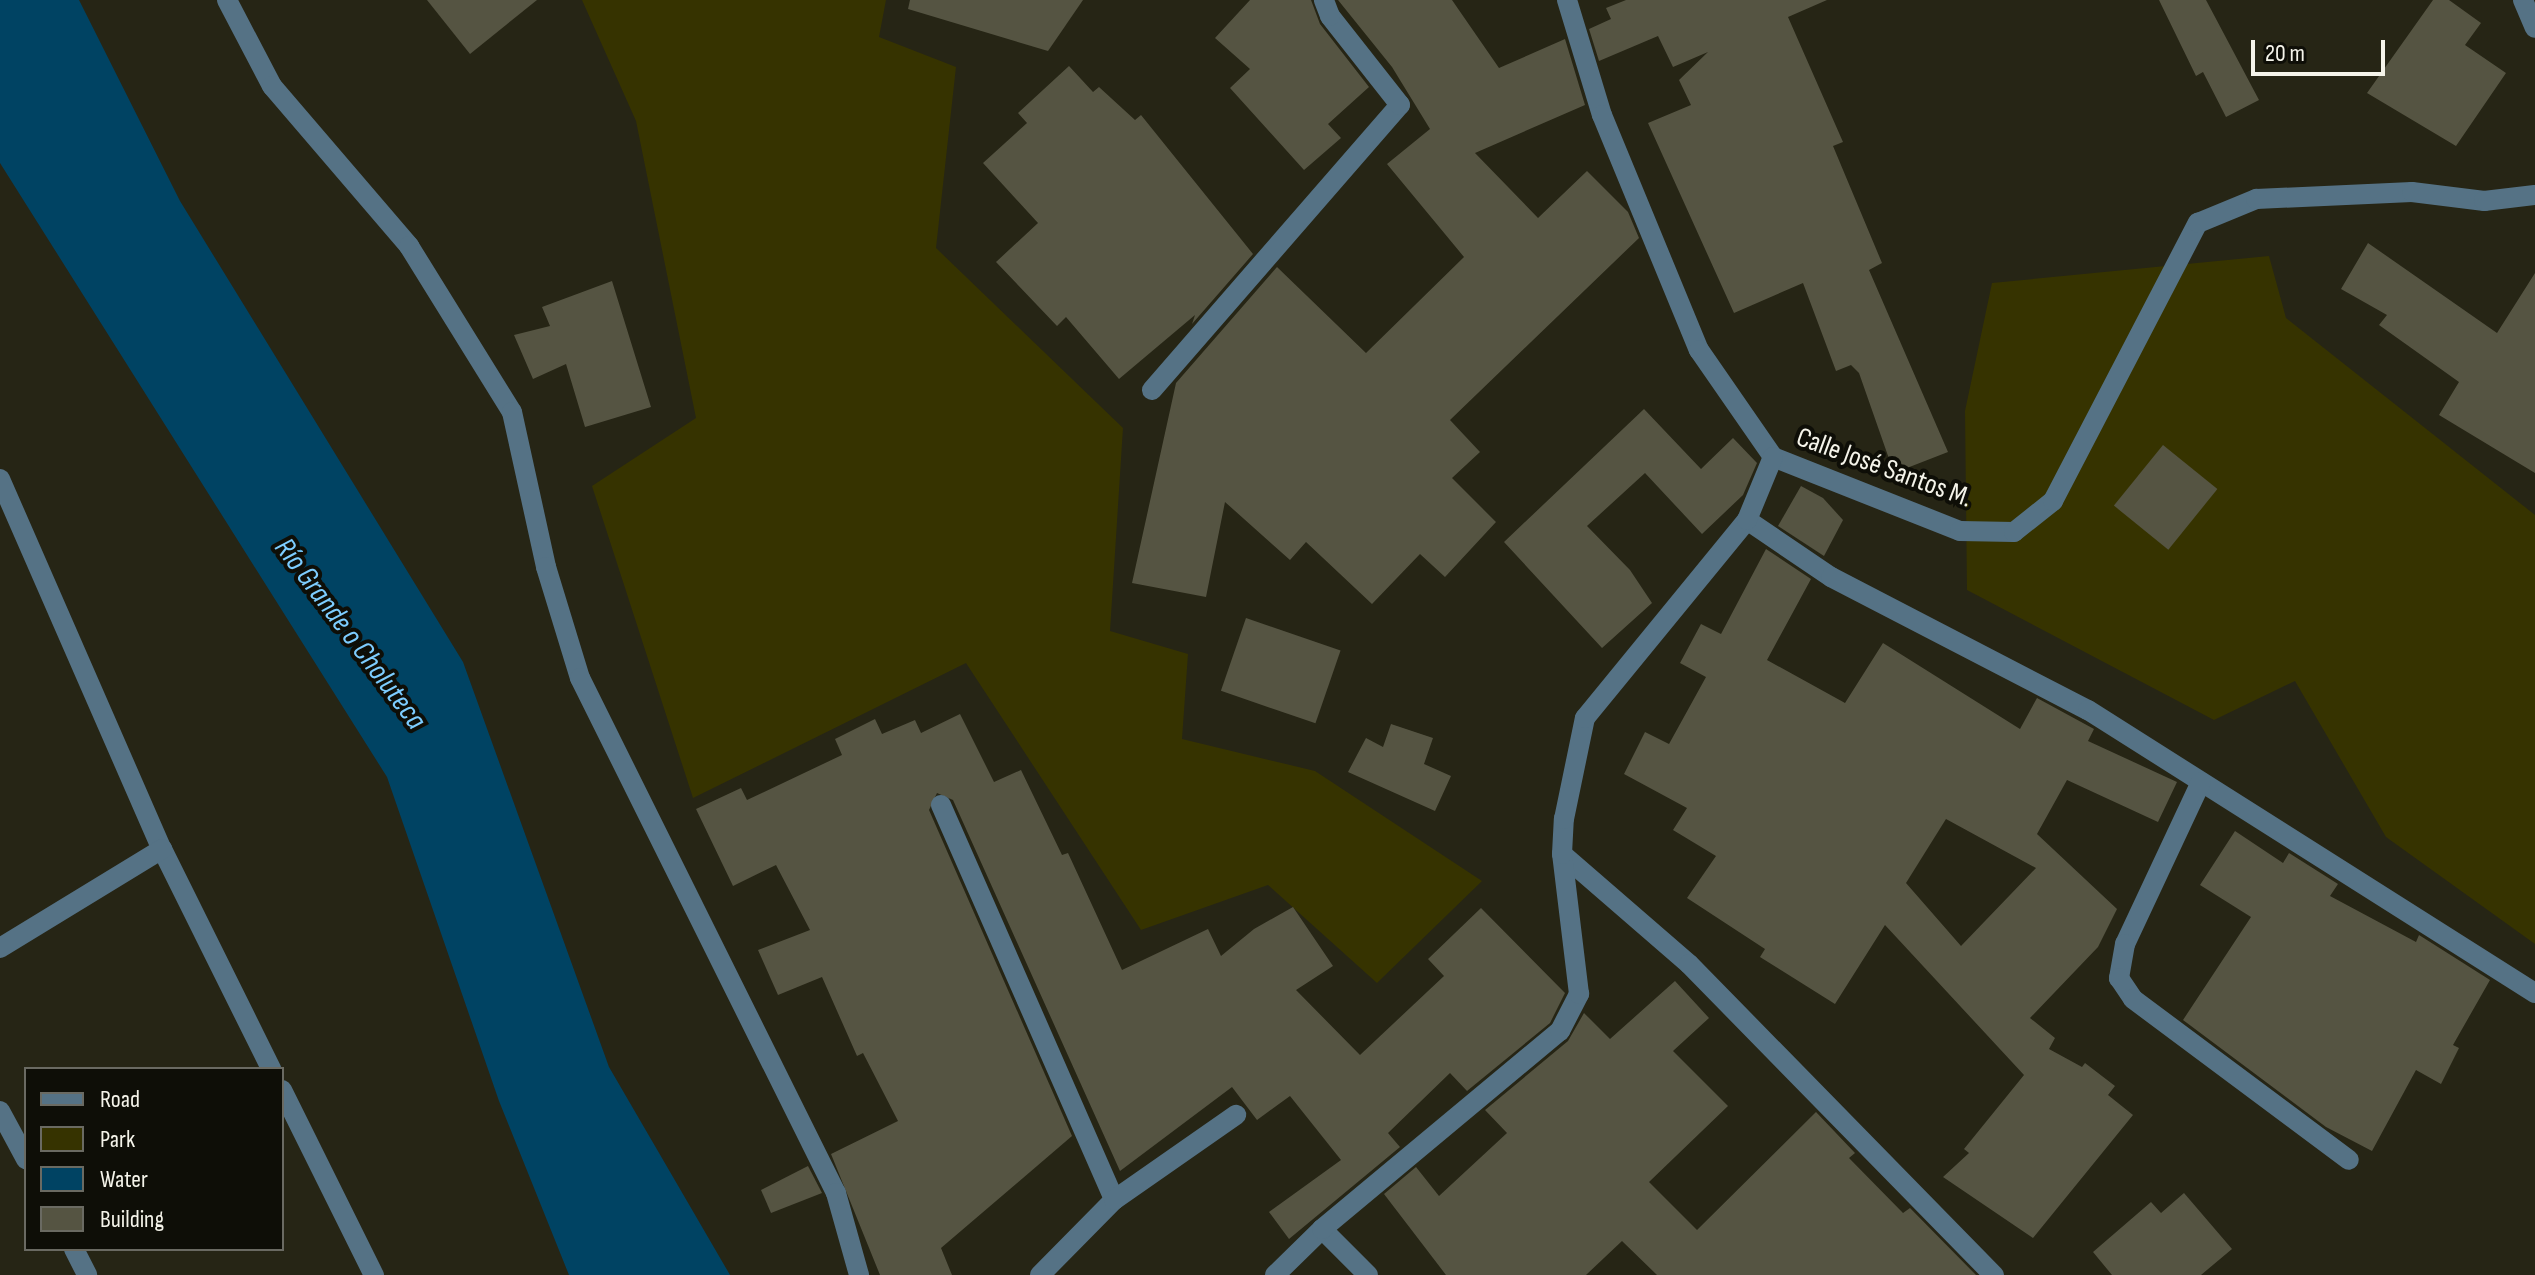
<!DOCTYPE html>
<meta charset="utf-8">
<style>
body{margin:0}
#map{position:relative;width:2535px;height:1275px;overflow:hidden;background:#262515;font-family:"Sofia Sans Condensed",sans-serif}
div>[style]{position:absolute}
.green>*{inset:0;background:#363300}
.water>*{inset:0;background:#004363}
.building>*{inset:0;background:#555442;transform-origin:0 0}
.street>*{height:20px;margin:-10px;padding:0 10px;transform-origin:10px;border-radius:10px;background:#557285}
span{translate:-50% -50%;white-space:nowrap;text-align:center;line-height:1.15;-webkit-text-stroke:8px #0e0e07;paint-order:stroke}
.street-label{font-size:28px;color:#f5f4ea}
.water-label{font-size:30px;color:#7dcdff;font-style:italic}
.legend{position:absolute;left:24px;top:1067px;width:260px;height:184px;box-sizing:border-box;background:#0e0e07;border:2px solid #6a6a62;margin:0;padding:10px 14px;list-style:none;font-size:24px;color:#f5f4ea}
.legend li{display:flex;align-items:center;gap:16px;height:40px}
.legend b{width:40px;border:2px solid #6a6a62}
.scale{position:absolute;left:2251px;top:40px;width:134px;height:36px;box-sizing:border-box;border:4px solid #f5f4ea;border-top:0;padding-left:10px;font-size:24px;line-height:28px;white-space:nowrap;color:#f5f4ea;-webkit-text-stroke:6px #0e0e07;paint-order:stroke}
</style>
<div id="map">
<div class="green">
<div style="clip-path:polygon(582px 0,886px 0,879px 37px,956px 67px,936px 248px,1123px 428px,1110px 631px,1188px 654px,1182px 739px,1315px 771px,1482px 881px,1377px 983px,1268px 885px,1141px 930px,966px 663px,693px 798px,592px 486px,696px 418px,636px 121px)"></div>
<div style="clip-path:polygon(2269px 256px,2286px 318px,2535px 515px,2535px 944px,2386px 837px,2295px 681px,2214px 720px,1967px 590px,1965px 411px,1992px 283px)"></div>
</div>
<div class="water">
<div style="clip-path:polygon(0 0,79px 0,180px 201px,463px 662px,609px 1067px,730px 1275px,569px 1275px,499px 1101px,387px 777px,0 163px)"></div>
</div>
<div class="building">
<div style="clip-path:polygon(427px 0,537px 0,470px 54px)"></div>
<div style="clip-path:polygon(910px 0,1083px 0,1048px 51px,908px 9px)"></div>
<div style="clip-path:polygon(1250px 0,1311px 0,1320px 24px,1369px 87px,1328px 124px,1341px 138px,1304px 170px,1230px 88px,1250px 69px,1215px 38px)"></div>
<div style="clip-path:polygon(1338px 0,1452px 0,1499px 68px,1565px 39px,1585px 105px,1475px 153px,1538px 218px,1587px 171px,1628px 212px,1639px 238px,1450px 420px,1480px 452px,1452px 478px,1496px 522px,1445px 577px,1420px 554px,1372px 604px,1306px 542px,1290px 560px,1225px 502px,1206px 597px,1132px 583px,1176px 383px,1277px 267px,1366px 353px,1464px 257px,1387px 164px,1430px 129px,1392px 67px)"></div>
<div style="clip-path:polygon(1626px 0,1827px 0,1788px 17px,1843px 142px,1833px 146px,1882px 263px,1869px 270px,1948px 452px,1894px 473px,1859px 373px,1851px 365px,1836px 371px,1803px 283px,1734px 313px,1648px 123px,1691px 105px,1679px 80px,1708px 52px,1673px 67px,1658px 36px,1599px 61px,1589px 29px,1611px 19px,1606px 8px)"></div>
<div style="clip-path:polygon(2159px 0,2206px 0,2259px 100px,2226px 117px,2203px 72px,2196px 76px)"></div>
<div style="clip-path:polygon(2433px 0,2449px 0,2481px 23px,2465px 45px,2506px 73px,2456px 146px,2367px 93px)"></div>
<div style="clip-path:polygon(1069px 66px,1093px 92px,1099px 87px,1135px 120px,1141px 115px,1253px 254px,1192px 324px,1195px 315px,1119px 379px,1066px 317px,1057px 326px,996px 262px,1038px 223px,983px 163px,1027px 123px,1018px 113px)"></div>
<div style="clip-path:polygon(2368px 243px,2497px 333px,2535px 273px,2535px 473px,2439px 415px,2459px 382px,2379px 325px,2387px 315px,2341px 289px)"></div>
<div style="clip-path:polygon(612px 281px,651px 407px,585px 427px,566px 364px,533px 379px,514px 335px,550px 326px,542px 307px)"></div>
<div style="clip-path:polygon(1644px 409px,1701px 469px,1733px 438px,1757px 463px,1743px 495px,1702px 534px,1645px 473px,1587px 526px,1630px 570px,1652px 603px,1602px 648px,1504px 542px)"></div>
<div style="left:2163px;top:445px;width:70px;height:78px;rotate:39deg"></div>
<div style="clip-path:polygon(1801px 486px,1823px 498px,1843px 520px,1824px 556px,1778px 526px)"></div>
<div style="clip-path:polygon(evenodd,1766px 549px,1811px 579px,1767px 660px,1845px 703px,1883px 643px,2020px 729px,2037px 698px,2094px 729px,2088px 741px,2177px 782px,2158px 822px,2067px 780px,2037px 834px,2117px 909px,2098px 947px,2030px 1018px,2055px 1038px,2049px 1049px,2082px 1067px,2085px 1063px,2115px 1086px,2108px 1095px,2133px 1115px,2033px 1238px,1943px 1177px,1969px 1153px,1964px 1149px,2024px 1075px,1885px 925px,1835px 1004px,1760px 957px,1765px 949px,1687px 898px,1716px 856px,1673px 830px,1687px 808px,1624px 774px,1645px 732px,1669px 744px,1706px 677px,1680px 663px,1701px 624px,1721px 634px,1766px 549px,1946px 819px,2036px 868px,1961px 946px,1906px 883px,1946px 819px)"></div>
<div style="left:1246px;top:618px;width:100px;height:77px;rotate:19deg"></div>
<div style="clip-path:polygon(960px 714px,994px 782px,1021px 770px,1062px 855px,1068px 853px,1122px 970px,1208px 929px,1221px 956px,1254px 929px,1293px 907px,1333px 966px,1296px 990px,1360px 1055px,1444px 976px,1428px 959px,1481px 908px,1565px 993px,1550px 1023px,1467px 1091px,1450px 1073px,1388px 1133px,1400px 1147px,1289px 1239px,1269px 1212px,1341px 1160px,1290px 1096px,1257px 1120px,1232px 1087px,1120px 1171px,953px 800px,937px 793px,929px 810px,1072px 1136px,941px 1248px,952px 1275px,880px 1275px,831px 1154px,898px 1121px,863px 1053px,857px 1056px,822px 977px,778px 995px,758px 950px,810px 930px,776px 865px,733px 886px,696px 809px,741px 788px,747px 800px,842px 755px,835px 739px,875px 719px,882px 734px,915px 720px,921px 733px)"></div>
<div style="clip-path:polygon(1391px 724px,1433px 738px,1424px 764px,1451px 776px,1435px 811px,1348px 772px,1366px 738px,1383px 747px)"></div>
<div style="clip-path:polygon(2235px 831px,2283px 863px,2289px 853px,2338px 884px,2330px 896px,2416px 942px,2419px 935px,2490px 980px,2453px 1045px,2459px 1048px,2441px 1084px,2416px 1070px,2372px 1151px,2326px 1127px,2183px 1020px,2251px 917px,2200px 885px)"></div>
<div style="clip-path:polygon(1675px 981px,1709px 1018px,1673px 1051px,1728px 1106px,1649px 1182px,1697px 1230px,1816px 1112px,1855px 1153px,1849px 1158px,1903px 1213px,1910px 1208px,1976px 1275px,1657px 1275px,1622px 1241px,1586px 1275px,1446px 1275px,1384px 1194px,1416px 1167px,1439px 1196px,1507px 1133px,1485px 1110px,1568px 1041px,1584px 1013px,1610px 1039px)"></div>
<div style="clip-path:polygon(808px 1166px,822px 1193px,771px 1213px,761px 1190px)"></div>
<div style="clip-path:polygon(2184px 1193px,2232px 1249px,2201px 1275px,2112px 1275px,2093px 1252px,2151px 1202px,2161px 1213px)"></div>
</div>
<div class="street">
<div style="left:227px;top:0;width:97px;rotate:62.4deg"></div>
<div style="left:272px;top:86px;width:211px;rotate:49.4deg"></div>
<div style="left:409px;top:246px;width:195px;rotate:58.2deg"></div>
<div style="left:512px;top:412px;width:159px;rotate:77.6deg"></div>
<div style="left:546px;top:567px;width:116px;rotate:73deg"></div>
<div style="left:580px;top:678px;width:575px;rotate:63.57deg"></div>
<div style="left:836px;top:1193px;width:85px;rotate:74.3deg"></div>
<div style="left:1567px;top:0;width:120px;rotate:73.1deg"></div>
<div style="left:1602px;top:115px;width:254px;rotate:67.6deg"></div>
<div style="left:1699px;top:350px;width:130px;rotate:55.3deg"></div>
<div style="left:1773px;top:457px;width:201px;rotate:21.6deg"></div>
<div style="left:1960px;top:531px;width:54px;rotate:1.1deg"></div>
<div style="left:2014px;top:532px;width:50px;rotate:-38.5deg"></div>
<div style="left:2053px;top:501px;width:314px;rotate:-62.5deg"></div>
<div style="left:2198px;top:223px;width:63px;rotate:-22.5deg"></div>
<div style="left:2256px;top:199px;width:156px;rotate:-2.6deg"></div>
<div style="left:2412px;top:192px;width:73px;rotate:7.1deg"></div>
<div style="left:2484px;top:201px;width:51px;rotate:-6.7deg"></div>
<div style="left:2523px;top:0;width:30px;rotate:67deg"></div>
<div style="left:1152px;top:390px;width:378px;rotate:-49deg"></div>
<div style="left:1400px;top:105px;width:113px;rotate:-128.2deg"></div>
<div style="left:1330px;top:16px;width:17px;rotate:-111deg"></div>
<div style="left:0;top:479px;width:404px;rotate:66.4deg"></div>
<div style="left:162px;top:849px;width:246px;rotate:63.6deg"></div>
<div style="left:1747px;top:520px;width:102px;rotate:34.2deg"></div>
<div style="left:1831px;top:577px;width:289px;rotate:27.4deg"></div>
<div style="left:2088px;top:710px;width:529px;rotate:32.34deg"></div>
<div style="left:2201px;top:782px;width:179px;rotate:115.1deg"></div>
<div style="left:2125px;top:944px;width:35px;rotate:100deg"></div>
<div style="left:2119px;top:978px;width:25px;rotate:56deg"></div>
<div style="left:2133px;top:999px;width:269px;rotate:36.7deg"></div>
<div style="left:941px;top:805px;width:431px;rotate:66.3deg"></div>
<div style="left:1562px;top:854px;width:168px;rotate:40.9deg"></div>
<div style="left:1689px;top:964px;width:436px;rotate:45.6deg"></div>
<div style="left:0;top:948px;width:190px;rotate:-31.4deg"></div>
<div style="left:282px;top:1090px;width:207px;rotate:63.6deg"></div>
<div style="left:0;top:1111px;width:55px;rotate:61.6deg"></div>
<div style="left:1322px;top:1229px;width:65px;rotate:45deg"></div>
<div style="left:74px;top:1249px;width:29px;rotate:63deg"></div>
<div style="left:1040px;top:1275px;width:105px;rotate:-45.4deg"></div>
<div style="left:1114px;top:1200px;width:149px;rotate:-34.9deg"></div>
<div style="left:1275px;top:1275px;width:66px;rotate:-44.4deg"></div>
<div style="left:1322px;top:1229px;width:310px;rotate:-39.8deg"></div>
<div style="left:1560px;top:1031px;width:42px;rotate:-62.8deg"></div>
<div style="left:1579px;top:994px;width:141px;rotate:-96.9deg"></div>
<div style="left:1562px;top:854px;width:35px;rotate:-87deg"></div>
<div style="left:1564px;top:819px;width:103px;rotate:-78.3deg"></div>
<div style="left:1585px;top:718px;width:256px;rotate:-50.7deg"></div>
<div style="left:1747px;top:520px;width:68px;rotate:-67.6deg"></div>
</div>
<div class="street-label">
<span style="left:1884px;top:468px;rotate:20deg">Calle José Santos M.</span>
</div>
<div class="water-label">
<span style="left:350px;top:634px;rotate:53deg">Río Grande o Choluteca</span>
</div>
<ul class="legend">
<li><b style="height:10px;background:#557285"></b>Road</li>
<li><b style="height:22px;background:#363300"></b>Park</li>
<li><b style="height:22px;background:#004363"></b>Water</li>
<li><b style="height:22px;background:#555442"></b>Building</li>
</ul>
<div class="scale">20 m</div>
</div>
